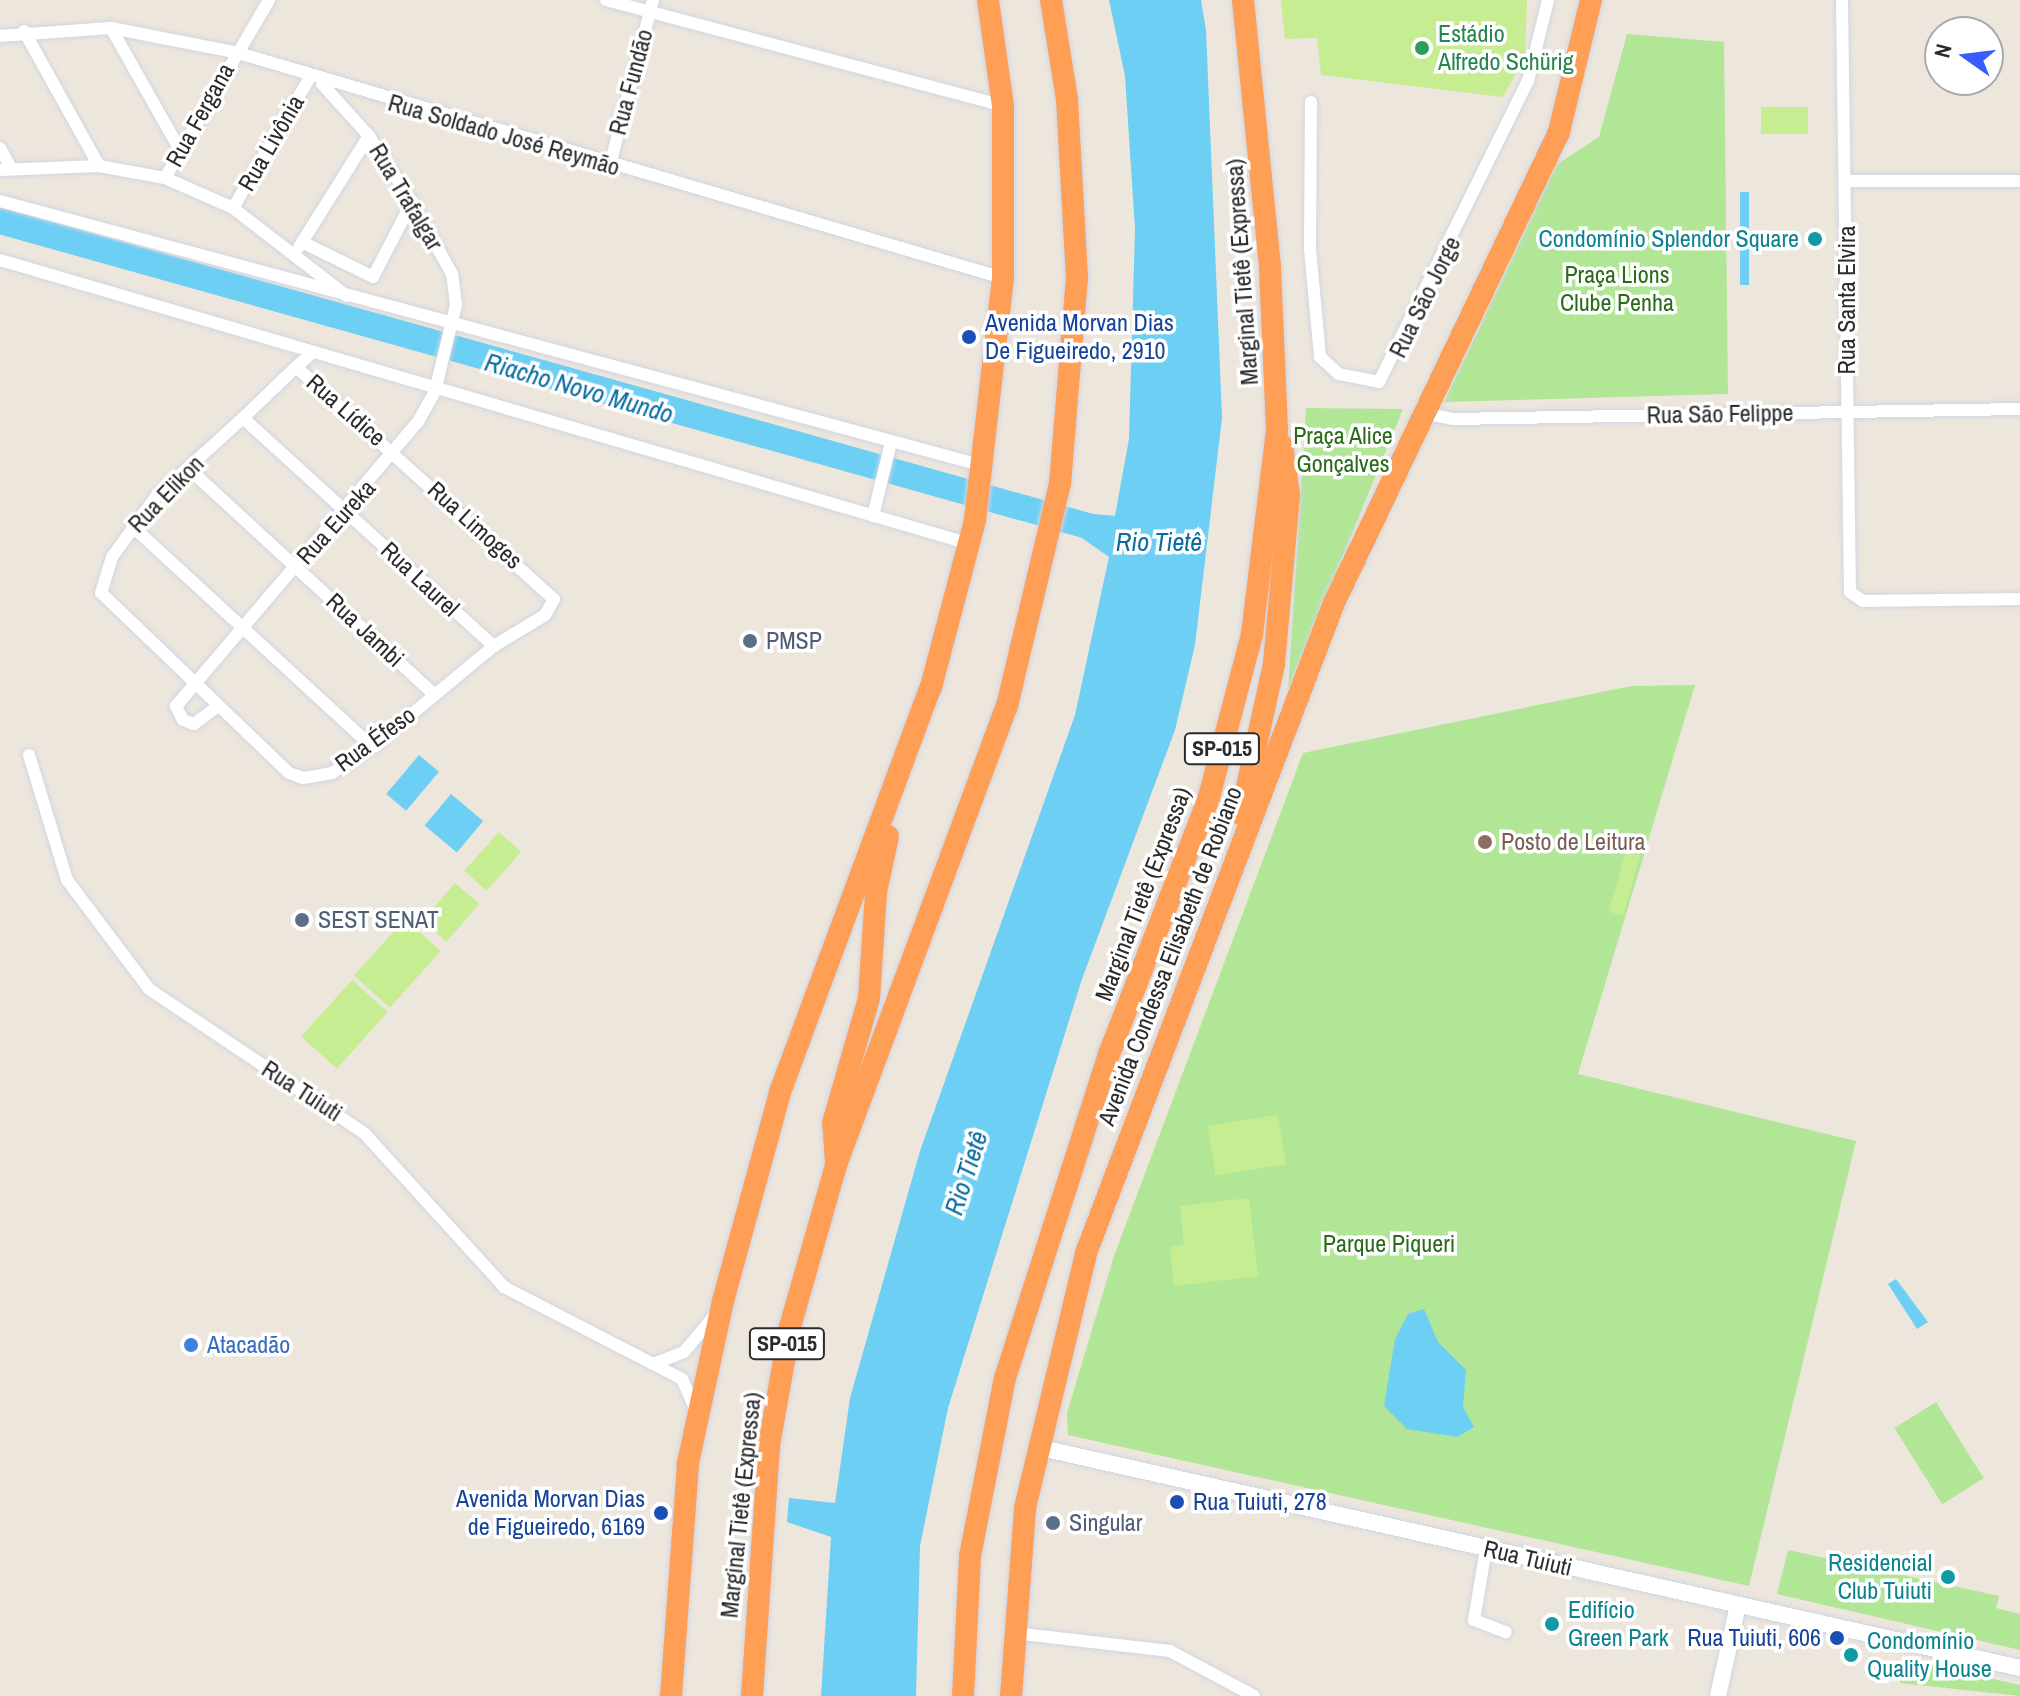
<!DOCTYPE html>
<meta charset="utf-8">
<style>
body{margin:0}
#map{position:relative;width:2020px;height:1696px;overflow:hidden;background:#ede6dc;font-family:"Archivo Narrow",sans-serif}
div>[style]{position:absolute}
.green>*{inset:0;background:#b2e697;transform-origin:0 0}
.pitch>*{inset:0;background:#c7ed92;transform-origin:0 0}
.water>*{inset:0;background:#6ccff3;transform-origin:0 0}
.river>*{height:26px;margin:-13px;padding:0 13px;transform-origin:13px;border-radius:13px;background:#6ccff3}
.roads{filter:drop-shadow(0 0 2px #d1d5e4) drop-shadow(0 0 2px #d1d5e4)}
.street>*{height:12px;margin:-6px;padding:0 6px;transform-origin:6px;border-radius:6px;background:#fff}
.secondary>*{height:16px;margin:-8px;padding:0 8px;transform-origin:8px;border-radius:8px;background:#fff}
.highway>*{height:22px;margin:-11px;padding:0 11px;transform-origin:11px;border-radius:11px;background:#ff9e55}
.dots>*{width:22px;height:22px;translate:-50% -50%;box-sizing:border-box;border:4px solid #fff;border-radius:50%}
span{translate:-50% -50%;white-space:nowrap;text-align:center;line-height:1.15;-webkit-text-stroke:7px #fff;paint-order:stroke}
.shield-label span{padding:2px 6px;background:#fff;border:2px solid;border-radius:6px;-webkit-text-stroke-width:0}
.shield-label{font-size:22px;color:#2b2b2b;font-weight:700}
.leisure-label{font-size:24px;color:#27864d}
.left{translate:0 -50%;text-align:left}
.street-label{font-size:24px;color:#2b2b2b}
.culture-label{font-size:24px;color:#0d838f}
.right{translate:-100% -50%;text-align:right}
.park-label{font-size:24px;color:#296b18}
.transit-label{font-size:24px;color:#164399}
.service-label{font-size:24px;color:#4e5e75}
.education-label{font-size:24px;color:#785e54}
.shop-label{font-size:24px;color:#366cbe}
.water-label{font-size:26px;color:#096da1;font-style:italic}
.north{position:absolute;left:1924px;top:16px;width:80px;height:80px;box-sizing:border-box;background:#fff;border:2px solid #aaa;border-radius:50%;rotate:284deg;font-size:22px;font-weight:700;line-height:32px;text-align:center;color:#2b2b2b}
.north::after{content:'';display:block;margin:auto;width:28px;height:36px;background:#375dff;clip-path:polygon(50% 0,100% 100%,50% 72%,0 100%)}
</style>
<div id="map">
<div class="green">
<div style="clip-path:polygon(1627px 34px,1724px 42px,1728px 394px,1444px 402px,1556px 165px,1599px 137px)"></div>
<div style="clip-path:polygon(1306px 408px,1403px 409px,1288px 690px)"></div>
<div style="clip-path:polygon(1695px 685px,1578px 1074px,1856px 1141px,1749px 1586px,1068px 1435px,1067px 1413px,1114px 1256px,1303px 753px,1631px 686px)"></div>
<div style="left:1936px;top:1402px;width:90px;height:49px;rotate:58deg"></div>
<div style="clip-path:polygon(1788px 1550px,1999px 1596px,1996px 1608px,2020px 1614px,2020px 1650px,1777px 1594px)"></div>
<div style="clip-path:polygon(1903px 1659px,2020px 1685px,2020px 1696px,1900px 1683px)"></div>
</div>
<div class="pitch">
<div style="clip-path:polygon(1281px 0,1527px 0,1525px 57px,1503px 97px,1321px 75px,1317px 38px,1285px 39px)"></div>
<div style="left:1808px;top:107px;width:27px;height:47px;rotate:90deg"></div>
<div style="left:499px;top:832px;width:30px;height:52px;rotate:42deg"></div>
<div style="left:1626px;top:851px;width:15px;height:63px;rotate:16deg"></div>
<div style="left:455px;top:883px;width:32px;height:50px;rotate:41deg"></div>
<div style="left:405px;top:919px;width:48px;height:76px;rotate:42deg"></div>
<div style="left:352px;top:980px;width:48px;height:76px;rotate:42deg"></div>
<div style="left:1278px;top:1115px;width:50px;height:71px;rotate:81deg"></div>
<div style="clip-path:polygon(1249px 1198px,1258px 1276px,1174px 1286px,1170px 1247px,1184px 1245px,1180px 1206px)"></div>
</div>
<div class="water">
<div style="clip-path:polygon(1109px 0,1201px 0,1206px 30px,1222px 418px,1195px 645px,1175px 730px,1082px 979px,948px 1408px,920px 1546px,916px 1696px,821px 1696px,831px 1537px,787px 1522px,789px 1498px,835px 1503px,850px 1398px,920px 1151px,1075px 715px,1109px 557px,1069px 529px,1073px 512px,1115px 516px,1129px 439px,1135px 229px,1125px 76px)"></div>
<div style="left:1740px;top:192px;width:9px;height:93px"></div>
<div style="left:419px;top:755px;width:26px;height:51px;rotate:40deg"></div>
<div style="left:451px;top:794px;width:42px;height:41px;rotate:40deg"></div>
<div style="clip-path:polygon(1896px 1279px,1928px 1322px,1917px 1329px,1888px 1284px)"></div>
<div style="clip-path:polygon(1424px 1309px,1438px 1342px,1466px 1370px,1463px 1407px,1474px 1427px,1457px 1437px,1407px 1429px,1384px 1406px,1395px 1339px,1408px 1314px)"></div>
</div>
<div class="river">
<div style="left:0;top:221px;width:1149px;rotate:15.66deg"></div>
</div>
<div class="roads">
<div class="street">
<div style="left:606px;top:0;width:411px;rotate:14.9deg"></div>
<div style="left:1842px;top:0;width:592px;rotate:89.23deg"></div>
<div style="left:1850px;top:592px;width:16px;rotate:35deg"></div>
<div style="left:1863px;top:601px;width:157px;rotate:-0.7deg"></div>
<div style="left:111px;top:28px;width:140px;rotate:60.5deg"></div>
<div style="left:24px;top:31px;width:154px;rotate:60.9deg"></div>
<div style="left:0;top:36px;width:111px;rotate:-4.1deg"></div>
<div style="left:111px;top:28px;width:126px;rotate:11deg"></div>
<div style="left:235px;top:52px;width:801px;rotate:16.4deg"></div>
<div style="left:1311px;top:102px;width:147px;rotate:90.4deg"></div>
<div style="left:1310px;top:249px;width:108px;rotate:84.7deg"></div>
<div style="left:1320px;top:357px;width:25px;rotate:42deg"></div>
<div style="left:1339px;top:374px;width:41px;rotate:11.3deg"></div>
<div style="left:1379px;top:382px;width:336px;rotate:-63.7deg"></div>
<div style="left:1528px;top:81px;width:83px;rotate:-76.1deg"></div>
<div style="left:0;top:148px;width:23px;rotate:61deg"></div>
<div style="left:610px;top:165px;width:171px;rotate:-75.4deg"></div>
<div style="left:0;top:170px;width:99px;rotate:-2.3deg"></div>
<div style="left:99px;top:166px;width:67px;rotate:10.3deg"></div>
<div style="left:165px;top:178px;width:74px;rotate:23.8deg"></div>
<div style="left:233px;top:208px;width:144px;rotate:37.7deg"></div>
<div style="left:165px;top:178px;width:206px;rotate:-59.7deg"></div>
<div style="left:1847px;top:181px;width:173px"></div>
<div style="left:0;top:201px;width:1019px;rotate:15.07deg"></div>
<div style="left:233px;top:208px;width:150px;rotate:-59.5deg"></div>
<div style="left:302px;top:242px;width:79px;rotate:26.2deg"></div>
<div style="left:373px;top:277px;width:85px;rotate:-62.5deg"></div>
<div style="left:299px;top:247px;width:131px;rotate:-57.8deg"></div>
<div style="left:0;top:260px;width:1011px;rotate:16.32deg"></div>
<div style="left:296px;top:367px;width:347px;rotate:42deg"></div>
<div style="left:554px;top:599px;width:18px;rotate:119deg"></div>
<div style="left:545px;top:615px;width:60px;rotate:148.7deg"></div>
<div style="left:494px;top:646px;width:158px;rotate:140.4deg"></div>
<div style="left:372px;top:747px;width:48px;rotate:147deg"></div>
<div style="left:332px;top:773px;width:29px;rotate:170deg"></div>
<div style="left:303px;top:778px;width:15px;rotate:-160deg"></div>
<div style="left:289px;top:773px;width:260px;rotate:-136.2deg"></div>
<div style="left:101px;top:593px;width:38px;rotate:-73deg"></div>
<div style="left:112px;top:557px;width:73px;rotate:-53.9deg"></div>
<div style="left:155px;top:498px;width:119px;rotate:-42.3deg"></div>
<div style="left:243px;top:418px;width:74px;rotate:-43.9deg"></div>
<div style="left:296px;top:367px;width:18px;rotate:-41deg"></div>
<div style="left:1422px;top:413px;width:31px;rotate:11deg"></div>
<div style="left:1452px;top:419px;width:568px;rotate:-1.01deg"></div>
<div style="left:243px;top:418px;width:339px;rotate:42.3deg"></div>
<div style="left:188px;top:468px;width:334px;rotate:42.6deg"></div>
<div style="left:873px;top:516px;width:76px;rotate:-76.3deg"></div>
<div style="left:132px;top:526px;width:326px;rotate:42.6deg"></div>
<div style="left:218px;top:706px;width:30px;rotate:143deg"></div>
<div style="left:194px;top:724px;width:12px;rotate:-160deg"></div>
<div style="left:183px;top:720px;width:16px;rotate:-117deg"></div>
<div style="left:176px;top:706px;width:373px;rotate:-49.6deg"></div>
<div style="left:418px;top:422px;width:35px;rotate:-61deg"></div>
<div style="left:435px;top:391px;width:89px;rotate:-76.3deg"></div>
<div style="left:456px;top:305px;width:31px;rotate:-97deg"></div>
<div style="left:452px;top:274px;width:82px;rotate:-119.1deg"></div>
<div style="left:412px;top:202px;width:79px;rotate:-123.1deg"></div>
<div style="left:369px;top:136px;width:70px;rotate:-132.1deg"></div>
<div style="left:29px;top:755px;width:131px;rotate:73.1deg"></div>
<div style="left:67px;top:880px;width:136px;rotate:53deg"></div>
<div style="left:149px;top:989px;width:259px;rotate:33.8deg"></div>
<div style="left:364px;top:1133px;width:208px;rotate:47.7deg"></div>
<div style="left:504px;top:1287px;width:200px;rotate:27.3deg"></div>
<div style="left:682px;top:1379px;width:32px;rotate:66deg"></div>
<div style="left:653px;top:1364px;width:33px;rotate:-21deg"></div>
<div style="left:684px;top:1352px;width:48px;rotate:-50deg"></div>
<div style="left:1486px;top:1549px;width:72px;rotate:99.6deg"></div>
<div style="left:1474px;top:1620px;width:34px;rotate:21deg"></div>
<div style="left:1014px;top:1633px;width:157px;rotate:6.6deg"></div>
<div style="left:1170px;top:1651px;width:95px;rotate:28.2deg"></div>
</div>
<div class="secondary">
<div style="left:1037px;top:1447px;width:1008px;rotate:12.67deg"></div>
<div style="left:1718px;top:1696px;width:93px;rotate:-77.6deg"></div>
</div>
<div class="highway">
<div style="left:1241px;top:814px;width:154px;rotate:-77.6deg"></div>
<div style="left:1274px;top:664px;width:170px;rotate:-84.9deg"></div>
<div style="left:1289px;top:495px;width:50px;rotate:-98deg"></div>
<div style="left:836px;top:1162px;width:39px;rotate:-94deg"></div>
<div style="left:833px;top:1123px;width:130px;rotate:-73.9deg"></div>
<div style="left:869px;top:998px;width:106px;rotate:-86.2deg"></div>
<div style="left:876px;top:892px;width:57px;rotate:-77.9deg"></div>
<div style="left:671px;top:1696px;width:234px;rotate:-85.8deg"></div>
<div style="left:688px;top:1463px;width:166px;rotate:-77.8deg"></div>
<div style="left:723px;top:1301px;width:217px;rotate:-74.7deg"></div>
<div style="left:780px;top:1092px;width:432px;rotate:-69.6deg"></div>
<div style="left:931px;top:687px;width:173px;rotate:-75.2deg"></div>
<div style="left:975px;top:520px;width:244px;rotate:-83.4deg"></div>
<div style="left:1003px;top:278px;width:172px;rotate:-90deg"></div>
<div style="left:1003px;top:106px;width:107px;rotate:-98.1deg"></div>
<div style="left:752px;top:1696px;width:252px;rotate:-86.1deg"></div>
<div style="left:769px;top:1445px;width:120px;rotate:-79.9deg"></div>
<div style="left:790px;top:1327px;width:168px;rotate:-74.1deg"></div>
<div style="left:836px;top:1165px;width:490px;rotate:-69.6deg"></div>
<div style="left:1007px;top:706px;width:228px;rotate:-76.6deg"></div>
<div style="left:1060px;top:484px;width:207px;rotate:-85.3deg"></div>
<div style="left:1077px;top:278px;width:179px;rotate:-93.2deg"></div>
<div style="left:1067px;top:99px;width:100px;rotate:-99.2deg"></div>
<div style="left:963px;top:1696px;width:140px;rotate:-87.1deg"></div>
<div style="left:970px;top:1556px;width:181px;rotate:-78.9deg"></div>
<div style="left:1005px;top:1378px;width:340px;rotate:-72.2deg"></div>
<div style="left:1109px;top:1054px;width:276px;rotate:-68.7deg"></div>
<div style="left:1209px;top:797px;width:169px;rotate:-75.2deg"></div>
<div style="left:1252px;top:634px;width:207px;rotate:-83deg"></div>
<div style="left:1277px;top:429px;width:163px;rotate:-92.5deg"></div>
<div style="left:1270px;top:266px;width:267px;rotate:-95.8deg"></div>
<div style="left:1011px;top:1696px;width:189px;rotate:-85.7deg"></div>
<div style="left:1025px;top:1508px;width:262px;rotate:-76.5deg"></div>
<div style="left:1086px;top:1253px;width:696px;rotate:-69.12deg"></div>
<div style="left:1334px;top:603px;width:522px;rotate:-64.47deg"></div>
<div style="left:1559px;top:132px;width:136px;rotate:-76.4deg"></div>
</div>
</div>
<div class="dots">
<div style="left:1422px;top:48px;background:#2e9e5b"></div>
<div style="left:1815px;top:239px;background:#0f9aa8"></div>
<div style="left:969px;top:337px;background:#1a4fb4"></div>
<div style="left:750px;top:641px;background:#5c6f8a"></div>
<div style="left:1485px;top:842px;background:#8d6e63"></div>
<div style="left:302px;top:920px;background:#5c6f8a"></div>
<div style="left:191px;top:1345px;background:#3f7fe0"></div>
<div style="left:1177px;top:1502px;background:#1a4fb4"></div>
<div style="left:661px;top:1513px;background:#1a4fb4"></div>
<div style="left:1053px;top:1523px;background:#5c6f8a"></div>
<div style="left:1948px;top:1577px;background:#0f9aa8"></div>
<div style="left:1552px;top:1624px;background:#0f9aa8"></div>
<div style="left:1837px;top:1638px;background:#1a4fb4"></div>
<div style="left:1851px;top:1655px;background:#0f9aa8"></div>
</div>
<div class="shield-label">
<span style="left:1222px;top:749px">SP-015</span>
<span style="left:787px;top:1344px">SP-015</span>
</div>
<div class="leisure-label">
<span class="left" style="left:1438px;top:48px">Estádio<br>Alfredo Schürig</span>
</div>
<div class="street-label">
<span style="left:631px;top:82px;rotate:-75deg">Rua Fundão</span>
<span style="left:200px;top:115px;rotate:-61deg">Rua Fergana</span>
<span style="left:504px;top:135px;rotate:16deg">Rua Soldado José Reymão</span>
<span style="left:271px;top:143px;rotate:-60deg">Rua Livônia</span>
<span style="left:406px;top:197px;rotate:59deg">Rua Trafalgar</span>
<span style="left:1242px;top:272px;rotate:-94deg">Marginal Tietê (Expressa)</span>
<span style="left:1425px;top:297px;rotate:-64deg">Rua São Jorge</span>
<span style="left:1847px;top:300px;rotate:-90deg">Rua Santa Elvira</span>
<span style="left:346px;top:410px;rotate:41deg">Rua Lídice</span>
<span style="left:1720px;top:414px;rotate:-1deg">Rua São Felippe</span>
<span style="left:166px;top:494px;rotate:-46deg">Rua Elikon</span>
<span style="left:336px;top:522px;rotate:-48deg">Rua Eureka</span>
<span style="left:475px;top:525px;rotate:42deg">Rua Limoges</span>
<span style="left:420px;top:579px;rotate:43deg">Rua Laurel</span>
<span style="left:365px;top:630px;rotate:43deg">Rua Jambi</span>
<span style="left:375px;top:739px;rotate:-36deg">Rua Éfeso</span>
<span style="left:1143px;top:894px;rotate:-69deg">Marginal Tietê (Expressa)</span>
<span style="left:1170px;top:956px;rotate:-69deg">Avenida Condessa Elisabeth de Robiano</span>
<span style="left:302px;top:1091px;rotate:33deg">Rua Tuiuti</span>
<span style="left:741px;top:1505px;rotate:-84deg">Marginal Tietê (Expressa)</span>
<span style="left:1528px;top:1558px;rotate:13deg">Rua Tuiuti</span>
</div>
<div class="culture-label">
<span class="right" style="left:1799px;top:239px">Condomínio Splendor Square</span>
<span class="right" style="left:1932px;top:1577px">Residencial<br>Club Tuiuti</span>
<span class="left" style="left:1568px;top:1624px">Edifício<br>Green Park</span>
<span class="left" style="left:1867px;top:1655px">Condomínio<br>Quality House</span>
</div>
<div class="park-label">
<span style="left:1617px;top:289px">Praça Lions<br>Clube Penha</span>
<span style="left:1343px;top:450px">Praça Alice<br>Gonçalves</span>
<span style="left:1389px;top:1244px">Parque Piqueri</span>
</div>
<div class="transit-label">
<span class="left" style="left:985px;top:337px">Avenida Morvan Dias<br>De Figueiredo, 2910</span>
<span class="right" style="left:645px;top:1513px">Avenida Morvan Dias<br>de Figueiredo, 6169</span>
<span class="left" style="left:1193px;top:1502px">Rua Tuiuti, 278</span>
<span class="right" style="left:1821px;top:1638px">Rua Tuiuti, 606</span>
</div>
<div class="service-label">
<span class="left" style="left:766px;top:641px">PMSP</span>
<span class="left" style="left:318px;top:920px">SEST SENAT</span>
<span class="left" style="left:1069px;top:1523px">Singular</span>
</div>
<div class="education-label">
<span class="left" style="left:1501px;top:842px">Posto de Leitura</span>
</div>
<div class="shop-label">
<span class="left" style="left:207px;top:1345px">Atacadão</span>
</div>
<div class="water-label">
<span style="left:579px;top:388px;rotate:16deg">Riacho Novo Mundo</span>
<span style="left:1159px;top:542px">Rio Tietê</span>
<span style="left:966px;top:1173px;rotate:-72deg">Rio Tietê</span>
</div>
<div class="north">N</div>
</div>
